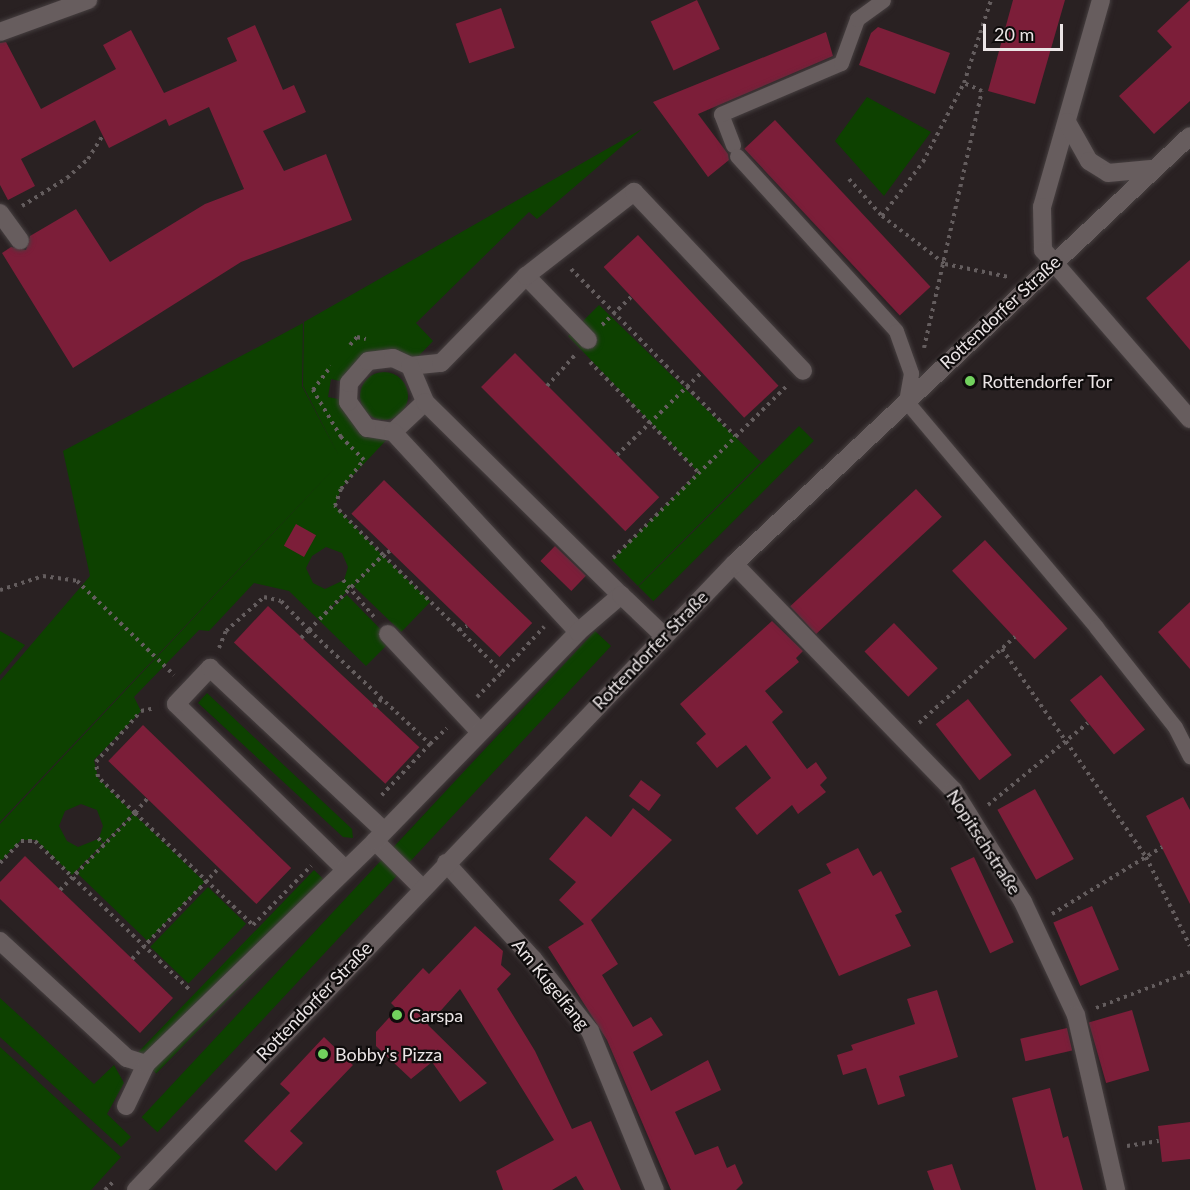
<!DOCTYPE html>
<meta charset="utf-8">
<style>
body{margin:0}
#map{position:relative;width:1190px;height:1190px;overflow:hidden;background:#292122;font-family:Lato,sans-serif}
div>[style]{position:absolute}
.green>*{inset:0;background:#0d4100;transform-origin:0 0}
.round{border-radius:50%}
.building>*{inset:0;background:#7c1e39;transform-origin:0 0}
.path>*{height:4px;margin-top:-2px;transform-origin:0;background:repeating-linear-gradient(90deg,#645d5e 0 3px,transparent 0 7.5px)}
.roads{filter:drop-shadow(0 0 2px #463f40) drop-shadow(0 0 2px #463f40)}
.lane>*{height:15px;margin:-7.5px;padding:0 7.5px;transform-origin:7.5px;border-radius:7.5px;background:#675d5e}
.street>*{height:18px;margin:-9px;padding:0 9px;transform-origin:9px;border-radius:9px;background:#675d5e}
.dots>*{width:16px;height:16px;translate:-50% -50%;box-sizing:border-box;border:3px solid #0f0c0c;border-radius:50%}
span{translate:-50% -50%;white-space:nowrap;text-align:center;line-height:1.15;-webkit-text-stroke:4.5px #0f0c0c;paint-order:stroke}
.street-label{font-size:18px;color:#ebe5e6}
.poi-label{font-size:18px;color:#ebe5e6}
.left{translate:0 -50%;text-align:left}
.scale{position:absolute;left:983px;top:24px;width:80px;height:27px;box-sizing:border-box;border:3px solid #ebe5e6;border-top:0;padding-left:8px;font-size:18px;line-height:21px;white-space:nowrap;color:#ebe5e6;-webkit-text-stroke:4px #0f0c0c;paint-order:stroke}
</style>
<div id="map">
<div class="green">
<div style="clip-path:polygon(867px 97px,931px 132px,884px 196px,835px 141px)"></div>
<div style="clip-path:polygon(evenodd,642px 129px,537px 219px,529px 212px,416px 323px,433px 341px,410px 365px,393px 357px,348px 383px,331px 379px,328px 397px,343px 400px,367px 429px,393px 433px,341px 488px,335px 506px,383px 556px,320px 618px,347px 595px,391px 640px,386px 646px,366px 666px,289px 591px,254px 583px,209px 631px,199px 630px,134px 697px,141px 711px,94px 760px,98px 778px,133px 813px,104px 843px,99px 838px,103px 826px,97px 810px,81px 804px,65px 811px,59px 826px,67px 841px,78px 847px,98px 839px,103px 844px,72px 875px,36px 840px,21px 840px,0 862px,0 824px,341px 461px,0 822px,0 681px,90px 576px,63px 451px,303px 323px,302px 386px,339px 456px,303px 386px,304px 322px,642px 129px,326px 547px,342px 553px,348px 567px,344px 580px,325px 589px,313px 583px,306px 568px,312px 556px,326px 547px)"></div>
<div style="clip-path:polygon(599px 305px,761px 462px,638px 586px,612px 560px,698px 472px,568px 336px)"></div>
<div class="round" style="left:360px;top:372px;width:48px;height:48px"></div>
<div style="left:799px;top:426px;width:21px;height:227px;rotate:45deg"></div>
<div style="left:383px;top:556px;width:66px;height:42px;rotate:44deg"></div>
<div style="clip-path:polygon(0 631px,25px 645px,0 675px)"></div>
<div style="left:595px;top:631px;width:22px;height:665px;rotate:43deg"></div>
<div style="clip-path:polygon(207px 693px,352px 829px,353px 838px,343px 837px,198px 703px)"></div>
<div style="left:134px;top:814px;width:98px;height:82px;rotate:44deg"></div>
<div style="left:314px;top:870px;width:28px;height:256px;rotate:44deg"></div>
<div style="left:208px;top:887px;width:53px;height:83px;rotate:44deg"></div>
<div style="clip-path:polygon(0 998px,94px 1084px,114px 1065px,124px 1083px,107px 1114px,131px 1137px,121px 1147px,0 1037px)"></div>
<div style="clip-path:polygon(0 1047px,121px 1157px,91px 1190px,0 1190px)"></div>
</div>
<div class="building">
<div style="left:697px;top:0;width:54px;height:51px;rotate:65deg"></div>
<div style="clip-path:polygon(1013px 0,1065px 0,1035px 104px,988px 91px)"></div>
<div style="clip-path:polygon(1190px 0,1190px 101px,1154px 134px,1119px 96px,1172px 47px,1157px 31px)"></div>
<div style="left:501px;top:8px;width:42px;height:48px;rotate:71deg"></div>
<div style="clip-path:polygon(255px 25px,283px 90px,294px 85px,306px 112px,263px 131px,284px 171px,326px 154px,352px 220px,241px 262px,73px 368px,2px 253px,11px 247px,26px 250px,30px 236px,76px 209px,110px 262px,205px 204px,244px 189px,209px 107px,169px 126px,166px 119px,109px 148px,95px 120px,21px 159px,35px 186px,8px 200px,0 185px,0 43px,6px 42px,41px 109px,116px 69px,103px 45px,131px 30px,164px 93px,237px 61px,227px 38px)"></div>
<div style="clip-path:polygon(878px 27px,950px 53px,935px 94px,859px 65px,871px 33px)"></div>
<div style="clip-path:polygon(826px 32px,833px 56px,698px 114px,728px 154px,729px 160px,708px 177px,653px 102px)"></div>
<div style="left:775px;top:120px;width:228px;height:42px;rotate:47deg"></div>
<div style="left:638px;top:235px;width:206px;height:47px;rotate:47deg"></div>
<div style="clip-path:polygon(1190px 260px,1190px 350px,1146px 298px)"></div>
<div style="left:515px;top:353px;width:204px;height:48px;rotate:45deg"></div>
<div style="left:384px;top:480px;width:206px;height:47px;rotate:44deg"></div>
<div style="left:916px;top:489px;width:38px;height:172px;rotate:47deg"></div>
<div style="left:296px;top:524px;width:23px;height:25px;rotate:29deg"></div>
<div style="left:985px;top:540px;width:121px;height:45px;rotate:47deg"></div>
<div style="left:555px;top:546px;width:43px;height:21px;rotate:44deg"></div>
<div style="clip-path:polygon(1190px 602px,1190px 669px,1158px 632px)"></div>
<div style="left:268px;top:606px;width:207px;height:50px;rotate:43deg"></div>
<div style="clip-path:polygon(772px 621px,803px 651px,796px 658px,799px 662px,765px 691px,783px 712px,772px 722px,807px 769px,816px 762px,827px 778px,820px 785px,826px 792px,798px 814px,792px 805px,757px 835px,735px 808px,771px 778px,746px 745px,717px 768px,696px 743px,706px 734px,680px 704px)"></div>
<div style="left:894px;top:623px;width:63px;height:41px;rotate:46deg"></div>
<div style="left:1101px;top:675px;width:70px;height:40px;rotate:51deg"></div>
<div style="left:968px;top:699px;width:71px;height:41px;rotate:52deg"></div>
<div style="left:143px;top:725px;width:206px;height:50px;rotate:44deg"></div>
<div style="left:641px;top:780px;width:25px;height:20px;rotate:37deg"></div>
<div style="left:1035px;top:789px;width:80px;height:43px;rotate:61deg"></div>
<div style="clip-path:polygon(1183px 797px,1190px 810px,1190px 904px,1146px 816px)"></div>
<div style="clip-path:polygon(633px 808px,672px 840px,591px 920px,618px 964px,602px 975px,633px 1027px,651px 1017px,663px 1035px,633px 1052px,651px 1091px,708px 1060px,721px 1090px,675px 1112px,695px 1155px,718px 1146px,727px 1168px,735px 1164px,743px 1183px,736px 1190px,671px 1190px,607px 1040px,548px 947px,584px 924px,559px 900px,576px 882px,549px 859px,586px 816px,611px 837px)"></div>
<div style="clip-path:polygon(858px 848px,873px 876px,881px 871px,902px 912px,895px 915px,911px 946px,839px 976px,798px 890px,831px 873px,826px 864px)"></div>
<div style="clip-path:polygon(25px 856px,173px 998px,140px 1033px,0 899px,0 882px)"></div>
<div style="left:974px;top:857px;width:94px;height:26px;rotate:65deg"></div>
<div style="left:1092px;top:906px;width:69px;height:42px;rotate:67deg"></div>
<div style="clip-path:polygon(475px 926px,503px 951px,501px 965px,511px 974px,497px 989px,535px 1051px,572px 1129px,591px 1121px,621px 1190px,584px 1190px,576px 1176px,552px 1190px,503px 1190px,496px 1171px,554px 1140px,460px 989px,428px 1025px,487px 1083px,460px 1102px,432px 1062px,411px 1079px,376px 1046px,376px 1032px,397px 1009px,391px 1003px,423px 968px,429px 974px)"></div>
<div style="clip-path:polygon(937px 990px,958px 1057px,899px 1076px,905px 1096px,878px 1105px,866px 1068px,843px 1075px,837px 1055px,853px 1050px,851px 1045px,915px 1024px,907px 999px)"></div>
<div style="left:1132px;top:1010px;width:63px;height:45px;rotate:74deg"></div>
<div style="left:1067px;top:1028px;width:23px;height:48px;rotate:77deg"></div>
<div style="clip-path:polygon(324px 1037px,353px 1065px,290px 1131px,303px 1143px,276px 1171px,244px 1141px,290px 1093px,280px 1084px)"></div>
<div style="clip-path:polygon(1050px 1088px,1063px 1138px,1068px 1136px,1083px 1190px,1036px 1190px,1012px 1098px)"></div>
<div style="clip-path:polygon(1190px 1122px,1190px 1159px,1162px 1162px,1158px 1126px)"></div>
<div style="clip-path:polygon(952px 1164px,961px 1190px,934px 1190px,927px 1171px)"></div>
</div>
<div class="path">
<div style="left:849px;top:179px;width:50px;rotate:48.3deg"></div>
<div style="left:882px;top:216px;width:79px;rotate:37.3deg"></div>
<div style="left:945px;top:264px;width:65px;rotate:11.5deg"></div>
<div style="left:22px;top:206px;width:53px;rotate:-31.9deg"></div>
<div style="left:67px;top:178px;width:28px;rotate:-42deg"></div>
<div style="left:88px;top:159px;width:28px;rotate:-58deg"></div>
<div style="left:882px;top:216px;width:68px;rotate:-52.8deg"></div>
<div style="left:923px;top:162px;width:89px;rotate:-62.6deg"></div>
<div style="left:571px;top:269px;width:234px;rotate:45.5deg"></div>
<div style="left:602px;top:325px;width:40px;rotate:-44deg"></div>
<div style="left:350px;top:345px;width:11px;rotate:-49deg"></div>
<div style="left:357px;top:337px;width:9px;rotate:13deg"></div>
<div style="left:924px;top:348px;width:263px;rotate:-77.3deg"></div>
<div style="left:982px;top:91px;width:20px;rotate:-156deg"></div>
<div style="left:964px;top:83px;width:87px;rotate:-72deg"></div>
<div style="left:590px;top:362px;width:153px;rotate:45.5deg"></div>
<div style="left:547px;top:386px;width:42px;rotate:-47.9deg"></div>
<div style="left:617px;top:455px;width:117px;rotate:-44.3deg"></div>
<div style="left:390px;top:551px;width:8px;rotate:150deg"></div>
<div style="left:383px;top:555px;width:167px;rotate:44.5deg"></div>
<div style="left:502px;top:672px;width:62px;rotate:-47deg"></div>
<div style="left:613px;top:558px;width:245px;rotate:-44.7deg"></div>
<div style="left:343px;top:580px;width:48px;rotate:50deg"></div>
<div style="left:0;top:590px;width:45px;rotate:-18deg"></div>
<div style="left:43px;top:576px;width:34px;rotate:8deg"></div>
<div style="left:77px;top:581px;width:135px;rotate:44.1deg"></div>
<div style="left:459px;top:630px;width:9px;rotate:-27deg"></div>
<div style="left:301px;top:638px;width:11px;rotate:-45deg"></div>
<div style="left:309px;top:630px;width:166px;rotate:43.3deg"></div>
<div style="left:430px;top:744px;width:73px;rotate:133.3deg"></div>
<div style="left:219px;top:648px;width:18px;rotate:-68deg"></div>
<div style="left:226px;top:631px;width:51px;rotate:-41.8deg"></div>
<div style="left:264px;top:597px;width:17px;rotate:13deg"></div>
<div style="left:281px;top:601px;width:40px;rotate:46deg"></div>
<div style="left:309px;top:630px;width:105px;rotate:-45.4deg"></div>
<div style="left:383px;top:555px;width:69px;rotate:-134.4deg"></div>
<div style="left:335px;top:506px;width:18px;rotate:-71deg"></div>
<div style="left:341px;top:489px;width:37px;rotate:-52deg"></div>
<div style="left:364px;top:460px;width:33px;rotate:-135deg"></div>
<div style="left:341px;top:437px;width:55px;rotate:-120.8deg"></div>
<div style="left:313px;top:390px;width:30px;rotate:-53deg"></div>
<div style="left:1002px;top:649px;width:253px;rotate:55.3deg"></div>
<div style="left:1146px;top:857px;width:99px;rotate:63.7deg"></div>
<div style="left:477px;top:697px;width:35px;rotate:-45deg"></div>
<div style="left:374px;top:707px;width:12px;rotate:-48deg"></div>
<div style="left:919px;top:723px;width:129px;rotate:-41.9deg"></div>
<div style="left:430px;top:744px;width:23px;rotate:-43deg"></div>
<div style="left:147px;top:799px;width:18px;rotate:131deg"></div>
<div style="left:135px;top:813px;width:163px;rotate:43.5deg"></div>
<div style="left:988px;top:805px;width:129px;rotate:-39.4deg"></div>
<div style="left:98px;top:838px;width:8px;rotate:45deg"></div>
<div style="left:0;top:863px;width:30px;rotate:-46deg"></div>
<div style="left:21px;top:841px;width:14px"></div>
<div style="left:35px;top:841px;width:215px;rotate:43.9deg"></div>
<div style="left:60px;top:890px;width:107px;rotate:-45.8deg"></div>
<div style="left:135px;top:813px;width:52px;rotate:-135.8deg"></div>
<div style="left:98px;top:777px;width:15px;rotate:-98deg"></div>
<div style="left:96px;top:762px;width:68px;rotate:-48.6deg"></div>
<div style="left:141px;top:711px;width:14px;rotate:-12deg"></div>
<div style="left:1052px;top:914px;width:129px;rotate:-31.3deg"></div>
<div style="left:253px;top:925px;width:83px;rotate:-45.5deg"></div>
<div style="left:132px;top:959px;width:126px;rotate:-46.3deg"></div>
<div style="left:1096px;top:1008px;width:101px;rotate:-21deg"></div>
<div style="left:1127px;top:1146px;width:32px;rotate:-9deg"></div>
<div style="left:105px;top:1190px;width:14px;rotate:-45deg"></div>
</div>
<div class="roads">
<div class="lane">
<div style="left:733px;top:145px;width:33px;rotate:-111deg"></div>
<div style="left:721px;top:114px;width:130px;rotate:-23deg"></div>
<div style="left:841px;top:63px;width:47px;rotate:-70deg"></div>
<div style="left:857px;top:19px;width:32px;rotate:-36deg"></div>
<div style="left:737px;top:156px;width:236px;rotate:47.7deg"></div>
<div style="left:896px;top:331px;width:45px;rotate:70.3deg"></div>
<div style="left:911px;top:373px;width:28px;rotate:100deg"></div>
<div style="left:906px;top:401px;width:295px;rotate:49.9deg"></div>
<div style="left:1096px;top:627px;width:127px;rotate:51.7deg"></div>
<div style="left:1175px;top:727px;width:33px;rotate:63deg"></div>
</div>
<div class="street">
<div style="left:1101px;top:0;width:215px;rotate:105.9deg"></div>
<div style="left:1042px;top:207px;width:43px;rotate:88.7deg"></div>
<div style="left:1043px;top:250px;width:224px;rotate:49deg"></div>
<div style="left:0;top:32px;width:94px;rotate:-20deg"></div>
<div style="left:1067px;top:122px;width:45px;rotate:60.6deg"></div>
<div style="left:1089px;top:161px;width:22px;rotate:32deg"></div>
<div style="left:1108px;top:173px;width:43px;rotate:-5.3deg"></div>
<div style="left:0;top:213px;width:34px;rotate:54deg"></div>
<div style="left:526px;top:276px;width:89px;rotate:45.9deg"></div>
<div style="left:410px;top:366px;width:31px;rotate:-6deg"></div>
<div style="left:441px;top:363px;width:122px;rotate:-45.7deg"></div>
<div style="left:526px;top:276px;width:137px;rotate:-37.9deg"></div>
<div style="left:634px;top:192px;width:246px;rotate:46.6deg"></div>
<div style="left:425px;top:402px;width:44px;rotate:136.8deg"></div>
<div style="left:393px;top:432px;width:26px;rotate:-171deg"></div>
<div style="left:367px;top:428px;width:32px;rotate:-126deg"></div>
<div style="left:348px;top:402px;width:19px;rotate:-87deg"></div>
<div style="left:349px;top:383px;width:29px;rotate:-49deg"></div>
<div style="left:368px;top:361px;width:25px;rotate:-7deg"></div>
<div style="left:393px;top:358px;width:19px;rotate:25deg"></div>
<div style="left:410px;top:366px;width:39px;rotate:67deg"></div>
<div style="left:425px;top:402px;width:275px;rotate:44.6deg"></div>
<div style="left:393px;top:432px;width:272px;rotate:47.2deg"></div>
<div style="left:734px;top:564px;width:315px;rotate:45.9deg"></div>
<div style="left:953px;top:790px;width:132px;rotate:58deg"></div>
<div style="left:1023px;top:902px;width:125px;rotate:64.9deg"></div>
<div style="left:1076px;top:1015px;width:180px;rotate:77.1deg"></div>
<div style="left:388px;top:634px;width:132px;rotate:46.8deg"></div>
<div style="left:375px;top:841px;width:66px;rotate:45deg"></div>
<div style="left:446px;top:863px;width:130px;rotate:47.8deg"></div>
<div style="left:533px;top:959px;width:92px;rotate:51.6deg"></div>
<div style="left:590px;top:1031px;width:172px;rotate:67.8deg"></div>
<div style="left:345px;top:869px;width:236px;rotate:-135.7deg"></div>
<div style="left:176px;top:704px;width:50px;rotate:-46.6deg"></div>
<div style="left:210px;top:668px;width:238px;rotate:43.1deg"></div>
<div style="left:0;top:941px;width:173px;rotate:42.7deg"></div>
<div style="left:127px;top:1058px;width:20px;rotate:18deg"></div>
<div style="left:126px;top:1106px;width:47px;rotate:-64.5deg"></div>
<div style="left:146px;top:1064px;width:320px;rotate:-44.2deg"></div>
<div style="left:375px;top:841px;width:291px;rotate:-45.8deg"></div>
<div style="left:578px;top:632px;width:57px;rotate:-40.7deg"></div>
<div style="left:621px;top:595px;width:59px;rotate:43.6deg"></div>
<div style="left:136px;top:1190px;width:866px;rotate:-46.31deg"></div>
<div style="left:734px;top:564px;width:625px;rotate:-43.19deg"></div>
</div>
</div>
<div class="dots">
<div style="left:970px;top:381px;background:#72d25e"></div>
<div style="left:397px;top:1015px;background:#72d25e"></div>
<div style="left:323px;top:1054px;background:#72d25e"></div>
</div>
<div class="street-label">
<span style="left:1000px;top:312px;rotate:-43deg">Rottendorfer Straße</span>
<span style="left:650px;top:650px;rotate:-46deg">Rottendorfer Straße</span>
<span style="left:984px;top:842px;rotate:57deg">Nopitschstraße</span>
<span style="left:551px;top:984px;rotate:51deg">Am Kugelfang</span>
<span style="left:314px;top:1001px;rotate:-46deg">Rottendorfer Straße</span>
</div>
<div class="poi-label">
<span class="left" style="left:982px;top:381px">Rottendorfer Tor</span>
<span class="left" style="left:409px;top:1015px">Carspa</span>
<span class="left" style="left:335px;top:1054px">Bobby's Pizza</span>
</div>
<div class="scale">20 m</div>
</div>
